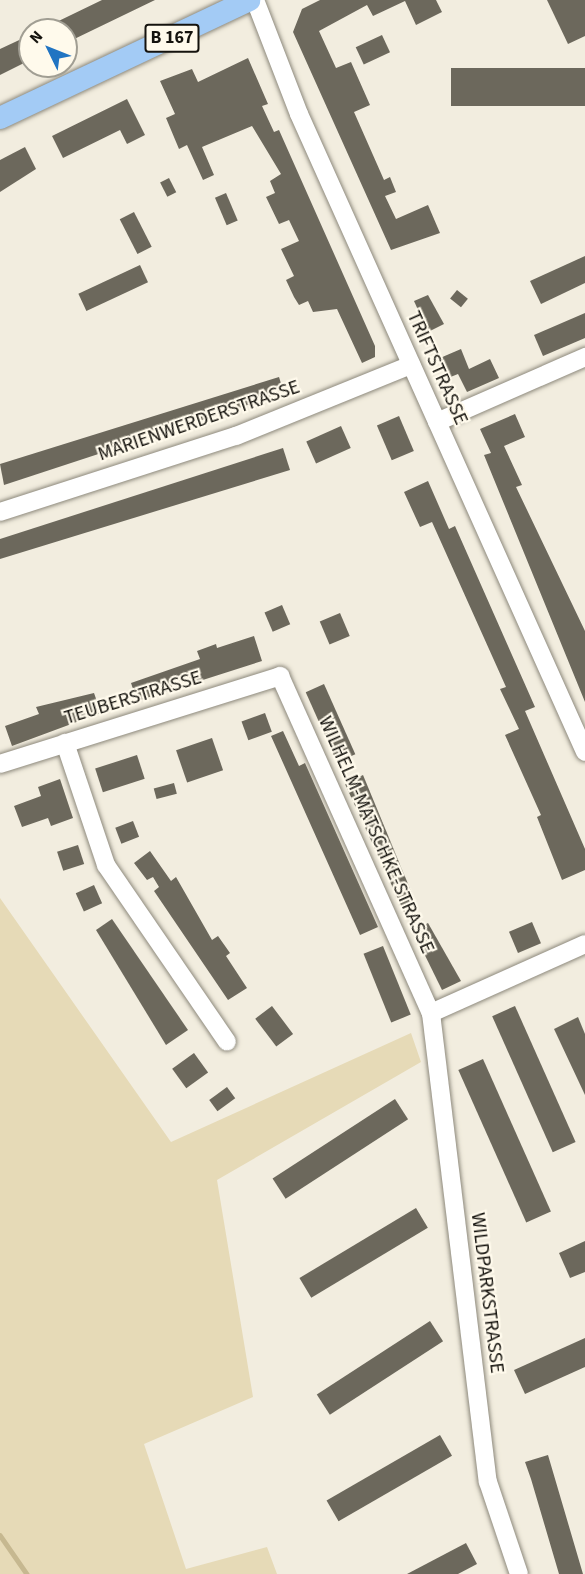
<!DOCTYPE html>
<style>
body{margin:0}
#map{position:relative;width:585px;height:1574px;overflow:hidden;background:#f2eddf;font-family:"Source Sans 3",sans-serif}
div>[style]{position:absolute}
.green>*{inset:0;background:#e6dab7}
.stream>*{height:4.5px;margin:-2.25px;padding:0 2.25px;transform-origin:2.25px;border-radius:2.25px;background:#c6b890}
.building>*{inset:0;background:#6c685c;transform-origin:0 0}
.roads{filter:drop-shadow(0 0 2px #8d897c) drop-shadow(0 0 2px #8d897c)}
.minor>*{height:18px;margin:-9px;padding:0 9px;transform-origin:9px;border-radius:9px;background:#fff}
.major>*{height:22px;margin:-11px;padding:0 11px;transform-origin:11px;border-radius:11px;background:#a3cbf5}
span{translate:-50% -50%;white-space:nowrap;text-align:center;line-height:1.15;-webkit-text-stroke:4.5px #fffaec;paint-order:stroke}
.shield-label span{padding:2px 4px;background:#fffaec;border:2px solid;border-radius:4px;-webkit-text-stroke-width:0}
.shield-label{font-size:18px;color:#15130e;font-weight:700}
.street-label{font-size:20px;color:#15130e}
.north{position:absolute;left:18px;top:18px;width:60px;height:60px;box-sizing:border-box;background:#fffaec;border:2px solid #a19e93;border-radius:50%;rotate:313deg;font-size:16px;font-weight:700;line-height:24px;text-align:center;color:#15130e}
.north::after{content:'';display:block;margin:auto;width:21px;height:27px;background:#2174c2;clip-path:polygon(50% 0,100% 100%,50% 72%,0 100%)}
</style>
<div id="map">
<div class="green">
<div style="clip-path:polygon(0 898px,171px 1142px,411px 1033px,421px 1062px,217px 1180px,253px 1397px,144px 1444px,186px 1569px,267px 1547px,277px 1574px,0 1574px)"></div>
</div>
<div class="stream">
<div style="left:0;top:1535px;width:47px;rotate:55.3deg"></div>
</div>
<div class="building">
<div style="clip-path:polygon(102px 0,155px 0,66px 43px,66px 30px,40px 30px)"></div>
<div style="clip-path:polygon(320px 0,436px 0,442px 12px,416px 25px,405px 1px,373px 16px,367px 5px,319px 31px,336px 68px,351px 62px,370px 105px,354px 112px,384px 180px,390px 177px,396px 192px,385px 196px,396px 219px,428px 205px,440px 233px,391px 250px,293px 32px,302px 9px)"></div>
<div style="clip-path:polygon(547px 0,585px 0,585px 36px,568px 44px)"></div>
<div style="clip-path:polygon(30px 35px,30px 60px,0 75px,0 49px)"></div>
<div style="left:382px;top:35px;width:19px;height:29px;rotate:65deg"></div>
<div style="clip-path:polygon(248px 58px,268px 104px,262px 106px,274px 132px,279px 130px,375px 346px,375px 357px,362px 363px,337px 309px,313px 312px,308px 301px,299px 305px,294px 297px,286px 280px,294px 276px,281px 249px,299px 241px,289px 220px,279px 224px,266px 197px,275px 193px,270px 181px,281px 174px,252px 126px,202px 147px,214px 175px,203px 180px,187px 145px,179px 149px,166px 118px,175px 114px,160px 81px,192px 69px,198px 82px)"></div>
<div style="left:585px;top:68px;width:38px;height:134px;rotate:90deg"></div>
<div style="clip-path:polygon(127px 99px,145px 135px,127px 144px,120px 130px,63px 158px,52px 136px)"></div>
<div style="clip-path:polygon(25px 147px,36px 169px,0 192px,0 160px)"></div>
<div style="left:169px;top:178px;width:16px;height:10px;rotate:63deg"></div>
<div style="left:226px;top:193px;width:30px;height:12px;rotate:67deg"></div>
<div style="left:134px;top:212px;width:39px;height:16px;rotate:63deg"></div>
<div style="clip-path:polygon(585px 256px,585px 283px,541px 304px,530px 281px)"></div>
<div style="left:140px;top:265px;width:19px;height:68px;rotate:65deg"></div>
<div style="left:457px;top:290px;width:14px;height:11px;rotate:39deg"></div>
<div style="clip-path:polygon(428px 295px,444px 324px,428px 332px,414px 301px)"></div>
<div style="clip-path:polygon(585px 313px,585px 338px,543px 356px,534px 335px)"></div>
<div style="clip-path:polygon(461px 349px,469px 369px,490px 359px,499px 378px,467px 392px,458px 374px,448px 378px,440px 358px)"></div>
<div style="clip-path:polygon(279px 377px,284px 393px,4px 485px,0 464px)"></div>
<div style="clip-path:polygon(515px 414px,525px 437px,504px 446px,522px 485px,516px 487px,585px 631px,585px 702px,484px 455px,491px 453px,480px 429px)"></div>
<div style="left:399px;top:416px;width:38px;height:24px;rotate:67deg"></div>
<div style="left:341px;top:426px;width:24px;height:38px;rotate:66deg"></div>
<div style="clip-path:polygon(283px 448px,290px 470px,0 559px,0 539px)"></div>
<div style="clip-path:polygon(428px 481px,449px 529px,455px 526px,535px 707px,525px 711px,585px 849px,585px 870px,562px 880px,537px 817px,541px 815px,505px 735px,519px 729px,500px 689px,506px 687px,432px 522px,420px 527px,404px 492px)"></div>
<div style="left:282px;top:605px;width:21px;height:19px;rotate:67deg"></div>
<div style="left:340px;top:613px;width:25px;height:22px;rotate:67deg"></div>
<div style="clip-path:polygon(254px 636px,262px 661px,137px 701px,131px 683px,200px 659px,197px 651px,216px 644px,217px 648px)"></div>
<div style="left:324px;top:684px;width:77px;height:20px;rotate:66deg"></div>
<div style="clip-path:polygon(94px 693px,101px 713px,12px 746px,5px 726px,39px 714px,36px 707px)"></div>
<div style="left:265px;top:713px;width:20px;height:25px;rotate:70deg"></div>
<div style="clip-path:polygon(283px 731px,299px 766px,305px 763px,378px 927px,360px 935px,271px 736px)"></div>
<div style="left:212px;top:738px;width:34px;height:38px;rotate:71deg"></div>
<div style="left:137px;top:755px;width:25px;height:44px;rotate:72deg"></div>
<div style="clip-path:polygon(363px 775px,418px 908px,405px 914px,345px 784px)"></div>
<div style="clip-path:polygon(60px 779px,73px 818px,51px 826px,48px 818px,22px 827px,14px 806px,41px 796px,38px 787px)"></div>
<div style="left:174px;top:783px;width:11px;height:21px;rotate:75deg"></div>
<div style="left:133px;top:821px;width:17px;height:19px;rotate:69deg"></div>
<div style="left:78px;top:845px;width:20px;height:22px;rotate:72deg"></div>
<div style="clip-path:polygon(150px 851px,171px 881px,176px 877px,212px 940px,218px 936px,230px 953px,226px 956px,247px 988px,228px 1000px,154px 891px,159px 887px,153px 877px,147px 880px,134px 863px)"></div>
<div style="left:94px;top:885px;width:20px;height:20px;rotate:66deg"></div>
<div style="clip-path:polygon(112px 919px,188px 1030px,166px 1045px,96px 930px)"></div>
<div style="left:532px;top:922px;width:23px;height:25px;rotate:67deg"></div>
<div style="clip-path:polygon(428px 923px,461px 981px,442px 990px,413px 931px)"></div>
<div style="left:383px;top:946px;width:74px;height:21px;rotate:68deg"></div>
<div style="left:272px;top:1006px;width:35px;height:21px;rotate:53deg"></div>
<div style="left:515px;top:1006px;width:149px;height:25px;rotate:66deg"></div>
<div style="clip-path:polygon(578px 1017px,585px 1034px,585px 1095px,554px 1029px)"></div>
<div style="left:194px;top:1053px;width:24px;height:27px;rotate:54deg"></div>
<div style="left:483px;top:1059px;width:167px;height:27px;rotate:66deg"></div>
<div style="left:227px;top:1087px;width:14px;height:22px;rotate:54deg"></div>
<div style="left:395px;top:1099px;width:24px;height:146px;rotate:57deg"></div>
<div style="left:416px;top:1208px;width:23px;height:136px;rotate:59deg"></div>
<div style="clip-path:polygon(585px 1241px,585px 1272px,570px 1278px,559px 1253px)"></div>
<div style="left:430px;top:1321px;width:24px;height:135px;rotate:57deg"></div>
<div style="clip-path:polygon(585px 1338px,585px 1367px,525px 1394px,514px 1370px)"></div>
<div style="left:440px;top:1435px;width:24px;height:131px;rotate:60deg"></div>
<div style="clip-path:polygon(548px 1455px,583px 1574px,559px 1574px,531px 1479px,525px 1462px)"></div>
<div style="clip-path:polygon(466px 1543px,477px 1564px,458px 1574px,407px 1574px)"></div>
</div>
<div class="roads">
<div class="minor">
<div style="left:255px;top:0;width:122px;rotate:68.9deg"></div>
<div style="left:299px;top:114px;width:699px;rotate:65.85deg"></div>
<div style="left:437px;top:422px;width:162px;rotate:-23.7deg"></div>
<div style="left:0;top:512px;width:248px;rotate:-17.9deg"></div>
<div style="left:236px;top:436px;width:189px;rotate:-22.1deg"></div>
<div style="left:65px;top:743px;width:129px;rotate:71.4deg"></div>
<div style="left:106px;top:865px;width:214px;rotate:55.6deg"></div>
<div style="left:0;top:764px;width:294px;rotate:-17.4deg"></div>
<div style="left:280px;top:676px;width:369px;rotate:65.9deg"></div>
<div style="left:431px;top:1013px;width:472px;rotate:83.1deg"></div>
<div style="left:488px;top:1482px;width:97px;rotate:71.4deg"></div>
<div style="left:431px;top:1013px;width:169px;rotate:-24.1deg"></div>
</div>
<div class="major">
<div style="left:0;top:118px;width:276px;rotate:-25.3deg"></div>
</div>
</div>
<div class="shield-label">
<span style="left:172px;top:38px">B 167</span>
</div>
<div class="street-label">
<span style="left:437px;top:368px;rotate:66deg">TRIFTSTRASSE</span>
<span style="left:199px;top:421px;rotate:-19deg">MARIENWERDERSTRASSE</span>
<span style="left:133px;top:698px;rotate:-17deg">TEUBERSTRASSE</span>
<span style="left:376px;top:835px;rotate:66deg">WILHELM-MATSCHKE-STRASSE</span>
<span style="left:487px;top:1293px;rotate:83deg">WILDPARKSTRASSE</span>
</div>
<div class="north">N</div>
</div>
